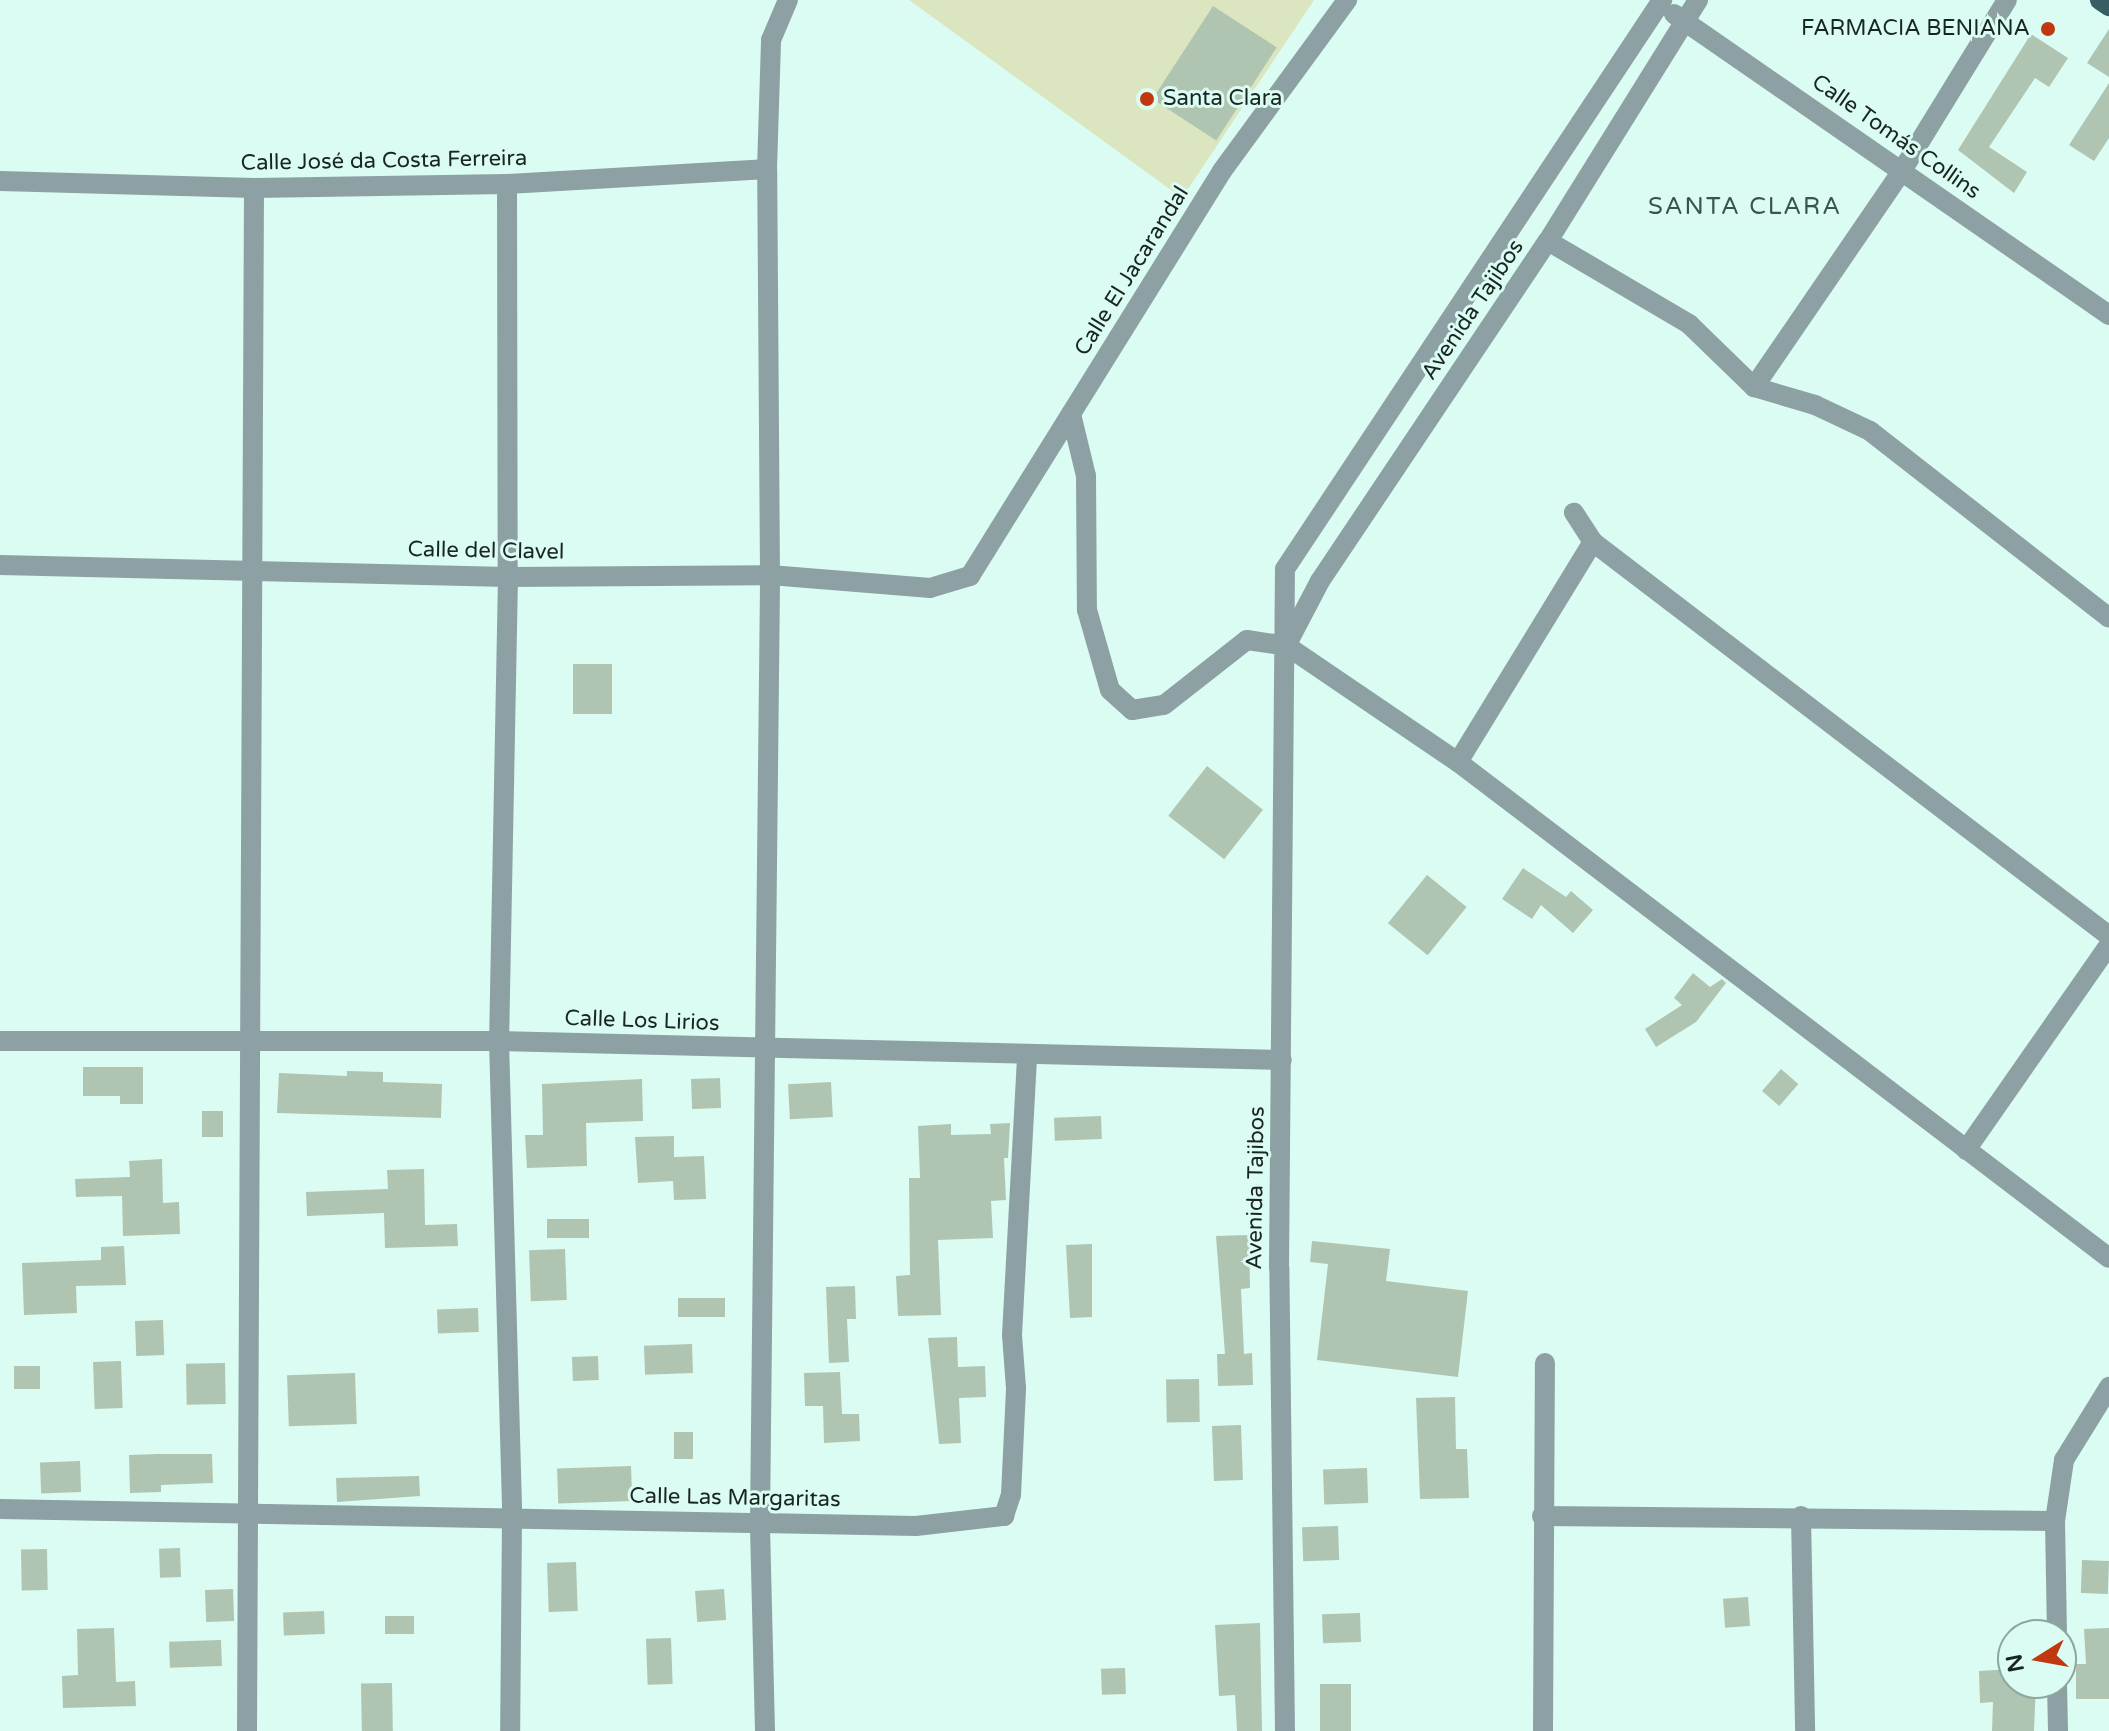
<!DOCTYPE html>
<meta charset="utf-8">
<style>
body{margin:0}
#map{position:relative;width:2109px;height:1731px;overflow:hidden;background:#dbfcf2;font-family:"Varela Round",sans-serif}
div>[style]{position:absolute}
.green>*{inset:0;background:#dbe6c0}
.building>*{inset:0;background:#afc5b1;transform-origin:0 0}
.minor>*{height:20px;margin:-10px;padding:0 10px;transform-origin:10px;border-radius:10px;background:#8da1a4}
.major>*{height:20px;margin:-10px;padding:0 10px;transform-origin:10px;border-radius:10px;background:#375e62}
.dots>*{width:22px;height:22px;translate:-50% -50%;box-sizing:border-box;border:4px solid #dbfcf2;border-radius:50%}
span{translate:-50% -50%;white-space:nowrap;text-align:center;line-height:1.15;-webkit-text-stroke:6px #dbfcf2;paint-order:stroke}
.poi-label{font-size:22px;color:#192522}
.right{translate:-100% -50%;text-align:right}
.left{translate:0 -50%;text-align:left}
.street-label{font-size:22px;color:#192522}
.neighbourhood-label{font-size:24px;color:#37544d;letter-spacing:2px}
.north{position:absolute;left:1997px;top:1619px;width:80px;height:80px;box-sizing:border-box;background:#dbfcf2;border:2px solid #8da69f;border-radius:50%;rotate:259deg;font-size:22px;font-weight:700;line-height:32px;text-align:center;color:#192522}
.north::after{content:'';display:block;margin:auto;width:28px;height:36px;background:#c13710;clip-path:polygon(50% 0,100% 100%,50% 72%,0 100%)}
</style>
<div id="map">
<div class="green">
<div style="clip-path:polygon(909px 0,1314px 0,1182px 198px)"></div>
</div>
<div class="building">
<div style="left:1213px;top:6px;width:76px;height:111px;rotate:33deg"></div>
<div style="clip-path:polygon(2109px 29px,2109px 77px,2087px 63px)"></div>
<div style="clip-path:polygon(2031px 34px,2068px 58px,2049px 87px,2035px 78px,1989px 147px,2027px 172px,2014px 193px,1958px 150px)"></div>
<div style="clip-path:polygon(2109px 83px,2109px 138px,2094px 161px,2069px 145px)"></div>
<div style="left:612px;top:664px;width:50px;height:39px;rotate:90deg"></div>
<div style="left:1207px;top:766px;width:71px;height:63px;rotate:38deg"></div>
<div style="clip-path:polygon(1523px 868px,1566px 897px,1571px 891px,1593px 910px,1573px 933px,1541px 905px,1532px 919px,1502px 899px)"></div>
<div style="left:1427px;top:875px;width:51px;height:62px;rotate:39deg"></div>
<div style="clip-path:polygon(1693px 973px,1710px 987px,1722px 979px,1726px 983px,1696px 1022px,1656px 1047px,1645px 1029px,1682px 1005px,1674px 998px)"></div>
<div style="clip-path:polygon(83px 1067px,143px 1067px,143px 1104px,120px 1104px,120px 1096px,83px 1096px)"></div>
<div style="left:1781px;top:1069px;width:23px;height:29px;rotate:41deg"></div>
<div style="clip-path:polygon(347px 1071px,383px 1072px,383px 1082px,442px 1084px,441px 1118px,277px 1113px,279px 1073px,347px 1076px)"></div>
<div style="left:720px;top:1078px;width:30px;height:29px;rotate:88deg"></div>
<div style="clip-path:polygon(642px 1079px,643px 1121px,586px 1123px,587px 1166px,527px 1168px,525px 1135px,543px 1135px,542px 1084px)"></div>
<div style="left:831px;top:1082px;width:35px;height:43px;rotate:87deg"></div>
<div style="left:202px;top:1111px;width:21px;height:26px"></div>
<div style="left:1101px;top:1116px;width:23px;height:47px;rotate:88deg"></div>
<div style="clip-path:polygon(1010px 1123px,1008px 1158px,1004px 1158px,1006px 1200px,991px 1201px,993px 1238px,938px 1240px,941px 1315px,898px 1316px,896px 1276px,910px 1275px,909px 1178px,920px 1178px,918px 1126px,951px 1124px,951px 1135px,991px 1134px,990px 1124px)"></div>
<div style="clip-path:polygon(674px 1136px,674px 1157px,704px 1156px,706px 1199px,674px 1200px,673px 1181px,638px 1183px,635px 1137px)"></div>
<div style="clip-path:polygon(162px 1159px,163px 1203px,179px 1202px,180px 1234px,123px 1236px,122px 1196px,76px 1197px,75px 1179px,130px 1177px,129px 1161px)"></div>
<div style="clip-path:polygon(424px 1169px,425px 1225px,457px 1224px,458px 1246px,385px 1248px,384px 1213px,307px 1216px,306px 1192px,388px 1189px,387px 1170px)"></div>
<div style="left:589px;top:1219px;width:19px;height:42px;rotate:90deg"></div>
<div style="clip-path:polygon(1249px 1235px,1250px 1288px,1241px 1289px,1244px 1354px,1252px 1353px,1253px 1385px,1218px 1386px,1217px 1354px,1225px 1354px,1216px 1236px)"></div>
<div style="clip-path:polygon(1312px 1241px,1390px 1249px,1386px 1281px,1468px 1291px,1458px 1377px,1317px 1360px,1328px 1264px,1310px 1262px)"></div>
<div style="clip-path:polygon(1092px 1244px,1092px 1317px,1070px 1318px,1066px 1245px)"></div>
<div style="clip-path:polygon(124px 1246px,126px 1285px,76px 1286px,77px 1313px,24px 1315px,22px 1263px,101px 1260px,101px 1247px)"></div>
<div style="left:565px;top:1249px;width:51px;height:36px;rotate:88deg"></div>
<div style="clip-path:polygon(855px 1286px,856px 1319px,847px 1319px,849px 1362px,829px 1363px,826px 1287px)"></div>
<div style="left:725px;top:1298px;width:19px;height:47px;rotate:90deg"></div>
<div style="left:478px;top:1308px;width:24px;height:41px;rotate:88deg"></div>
<div style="left:163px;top:1320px;width:35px;height:28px;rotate:88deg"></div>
<div style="clip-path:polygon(957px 1337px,958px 1367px,985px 1366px,986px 1397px,959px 1398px,961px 1443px,939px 1444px,928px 1338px)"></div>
<div style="left:692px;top:1344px;width:29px;height:48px;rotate:88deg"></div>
<div style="left:598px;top:1356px;width:24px;height:26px;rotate:88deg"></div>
<div style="left:121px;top:1361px;width:47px;height:28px;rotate:88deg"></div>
<div style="left:225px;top:1363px;width:41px;height:39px;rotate:89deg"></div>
<div style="left:40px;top:1366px;width:23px;height:26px;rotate:90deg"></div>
<div style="clip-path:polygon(840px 1372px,842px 1414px,859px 1414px,860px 1441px,824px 1443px,823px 1406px,805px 1406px,804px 1373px)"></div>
<div style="left:355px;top:1373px;width:51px;height:68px;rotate:88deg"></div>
<div style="left:1199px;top:1379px;width:43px;height:33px;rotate:89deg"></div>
<div style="clip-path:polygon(1455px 1397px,1456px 1449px,1467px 1449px,1469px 1498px,1420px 1499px,1416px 1398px)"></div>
<div style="left:1241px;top:1425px;width:55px;height:29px;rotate:88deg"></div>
<div style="left:693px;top:1432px;width:27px;height:19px;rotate:90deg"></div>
<div style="clip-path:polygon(159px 1454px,212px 1454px,213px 1483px,161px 1485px,161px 1492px,130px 1493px,129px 1455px)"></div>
<div style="left:80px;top:1461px;width:31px;height:40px;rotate:88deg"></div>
<div style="left:631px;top:1466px;width:35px;height:74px;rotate:88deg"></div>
<div style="left:1367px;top:1468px;width:35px;height:44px;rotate:88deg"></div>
<div style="clip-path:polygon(419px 1476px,420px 1496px,337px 1502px,336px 1478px)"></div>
<div style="left:1338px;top:1526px;width:34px;height:36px;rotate:88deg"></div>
<div style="left:180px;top:1548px;width:29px;height:21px;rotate:88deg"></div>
<div style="left:47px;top:1549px;width:41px;height:26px;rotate:89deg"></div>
<div style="left:2082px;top:1560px;width:27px;height:33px;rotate:2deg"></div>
<div style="left:576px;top:1562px;width:49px;height:29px;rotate:88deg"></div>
<div style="left:233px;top:1589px;width:32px;height:28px;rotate:88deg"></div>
<div style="left:724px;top:1589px;width:31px;height:29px;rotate:86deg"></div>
<div style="left:1748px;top:1597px;width:29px;height:25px;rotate:86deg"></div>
<div style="left:324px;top:1611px;width:23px;height:41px;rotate:88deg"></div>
<div style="left:1360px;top:1613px;width:29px;height:38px;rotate:88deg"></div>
<div style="left:414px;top:1616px;width:18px;height:29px;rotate:90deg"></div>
<div style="clip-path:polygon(1260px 1623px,1262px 1731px,1237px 1731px,1235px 1695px,1219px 1696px,1215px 1625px)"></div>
<div style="clip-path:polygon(114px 1628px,116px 1682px,135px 1681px,136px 1706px,63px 1708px,62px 1676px,78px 1675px,77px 1629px)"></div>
<div style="clip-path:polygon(2109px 1628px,2109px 1699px,2076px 1699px,2076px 1664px,2086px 1664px,2084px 1629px)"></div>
<div style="left:671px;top:1638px;width:46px;height:25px;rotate:88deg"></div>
<div style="left:221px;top:1640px;width:26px;height:52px;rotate:88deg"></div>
<div style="left:1125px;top:1668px;width:26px;height:24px;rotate:88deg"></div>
<div style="clip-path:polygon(2013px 1669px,2013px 1683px,2036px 1683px,2034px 1731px,1992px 1731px,1993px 1702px,1980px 1703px,1979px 1671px)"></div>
<div style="left:392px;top:1683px;width:48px;height:31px;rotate:89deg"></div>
<div style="left:1320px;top:1684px;width:31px;height:47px"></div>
</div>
<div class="minor">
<div style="left:1674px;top:14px;width:529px;rotate:34.68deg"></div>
<div style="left:0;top:181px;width:254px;rotate:1.6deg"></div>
<div style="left:254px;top:188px;width:253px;rotate:-0.9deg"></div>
<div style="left:507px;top:184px;width:260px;rotate:-3.3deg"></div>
<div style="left:507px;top:184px;width:393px;rotate:89.9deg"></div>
<div style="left:508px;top:577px;width:464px;rotate:91.1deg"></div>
<div style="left:499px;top:1041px;width:478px;rotate:88.4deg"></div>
<div style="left:512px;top:1519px;width:212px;rotate:90.5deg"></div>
<div style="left:1548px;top:241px;width:164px;rotate:30.5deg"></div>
<div style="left:1689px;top:324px;width:91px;rotate:44.1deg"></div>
<div style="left:1754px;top:387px;width:64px;rotate:16.4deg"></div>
<div style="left:1815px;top:405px;width:61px;rotate:25.3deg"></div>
<div style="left:1870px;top:431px;width:303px;rotate:38deg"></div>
<div style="left:1754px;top:387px;width:264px;rotate:-55.6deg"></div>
<div style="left:1903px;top:169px;width:198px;rotate:-58.4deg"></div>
<div style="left:1071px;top:414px;width:64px;rotate:76.4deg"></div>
<div style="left:1086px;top:476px;width:134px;rotate:89.6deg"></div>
<div style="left:1087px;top:610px;width:83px;rotate:74deg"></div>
<div style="left:1110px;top:690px;width:30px;rotate:42deg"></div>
<div style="left:1132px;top:710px;width:32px;rotate:-9deg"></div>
<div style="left:1164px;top:705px;width:105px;rotate:-38.1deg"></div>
<div style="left:1247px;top:640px;width:40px;rotate:8.5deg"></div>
<div style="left:1287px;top:646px;width:207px;rotate:34.2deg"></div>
<div style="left:1458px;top:762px;width:818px;rotate:37.3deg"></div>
<div style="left:1593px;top:542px;width:649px;rotate:37.36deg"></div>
<div style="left:0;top:565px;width:508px;rotate:1.35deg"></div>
<div style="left:508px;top:577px;width:262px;rotate:-0.4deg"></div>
<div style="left:770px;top:575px;width:161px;rotate:4.6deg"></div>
<div style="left:930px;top:588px;width:42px;rotate:-16.7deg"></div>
<div style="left:970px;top:576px;width:477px;rotate:-58.1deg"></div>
<div style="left:1222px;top:171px;width:212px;rotate:-53.8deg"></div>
<div style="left:1288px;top:642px;width:69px;rotate:-62.3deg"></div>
<div style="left:1320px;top:581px;width:409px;rotate:-56.2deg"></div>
<div style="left:1548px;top:241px;width:284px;rotate:-58.1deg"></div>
<div style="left:1458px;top:762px;width:258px;rotate:-58.5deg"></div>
<div style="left:1593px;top:542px;width:35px;rotate:-123deg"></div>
<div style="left:0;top:1041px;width:499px"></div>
<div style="left:499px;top:1041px;width:783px;rotate:1.39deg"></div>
<div style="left:1966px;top:1150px;width:250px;rotate:-55.1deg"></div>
<div style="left:0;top:1509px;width:916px;rotate:1.06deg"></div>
<div style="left:916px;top:1526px;width:89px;rotate:-6.5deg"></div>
<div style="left:1004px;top:1516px;width:22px;rotate:-72deg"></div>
<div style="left:1011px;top:1495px;width:107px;rotate:-87.3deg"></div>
<div style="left:1016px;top:1388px;width:53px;rotate:-94.3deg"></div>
<div style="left:1012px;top:1335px;width:280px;rotate:-86.9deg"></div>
<div style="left:1542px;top:1516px;width:513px;rotate:0.56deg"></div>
<div style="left:1801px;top:1516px;width:215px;rotate:88.9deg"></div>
<div style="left:2057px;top:1635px;width:114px;rotate:-91deg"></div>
<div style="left:2055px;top:1521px;width:62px;rotate:-81.6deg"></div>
<div style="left:2064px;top:1460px;width:86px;rotate:-58.3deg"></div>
<div style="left:2057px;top:1683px;width:48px;rotate:88.8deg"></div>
<div style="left:247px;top:1731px;width:1543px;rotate:-89.74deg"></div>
<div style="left:765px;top:1731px;width:209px;rotate:-91.4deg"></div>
<div style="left:760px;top:1522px;width:947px;rotate:-89.39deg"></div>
<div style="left:770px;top:575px;width:406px;rotate:-90.4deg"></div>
<div style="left:767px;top:169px;width:129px;rotate:-88.2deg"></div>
<div style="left:771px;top:40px;width:43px;rotate:-67deg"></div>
<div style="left:1285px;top:1731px;width:464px;rotate:-90.7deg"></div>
<div style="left:1279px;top:1267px;width:698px;rotate:-89.51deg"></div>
<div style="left:1285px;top:569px;width:683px;rotate:-56.47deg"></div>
<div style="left:1543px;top:1731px;width:368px;rotate:-89.7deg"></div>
</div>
<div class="major">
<div style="left:2100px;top:0;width:11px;rotate:34deg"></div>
</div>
<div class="dots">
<div style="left:2048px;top:29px;background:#c13710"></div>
<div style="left:1147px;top:99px;background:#c13710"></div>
</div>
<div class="poi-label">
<span class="right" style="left:2030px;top:29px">FARMACIA BENIANA</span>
<span class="left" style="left:1163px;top:99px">Santa Clara</span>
</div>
<div class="street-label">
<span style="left:1896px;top:137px;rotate:35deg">Calle Tomás Collins</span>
<span style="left:384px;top:161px;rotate:-1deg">Calle José da Costa Ferreira</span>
<span style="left:1132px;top:271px;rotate:-58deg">Calle El Jacarandal</span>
<span style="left:1473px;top:310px;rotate:-56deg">Avenida Tajibos</span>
<span style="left:486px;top:551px;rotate:1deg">Calle del Clavel</span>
<span style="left:642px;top:1021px;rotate:2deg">Calle Los Lirios</span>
<span style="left:1256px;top:1188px;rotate:-89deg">Avenida Tajibos</span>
<span style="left:735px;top:1498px;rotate:1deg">Calle Las Margaritas</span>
</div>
<div class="neighbourhood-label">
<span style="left:1745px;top:207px">SANTA CLARA</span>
</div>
<div class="north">N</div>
</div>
